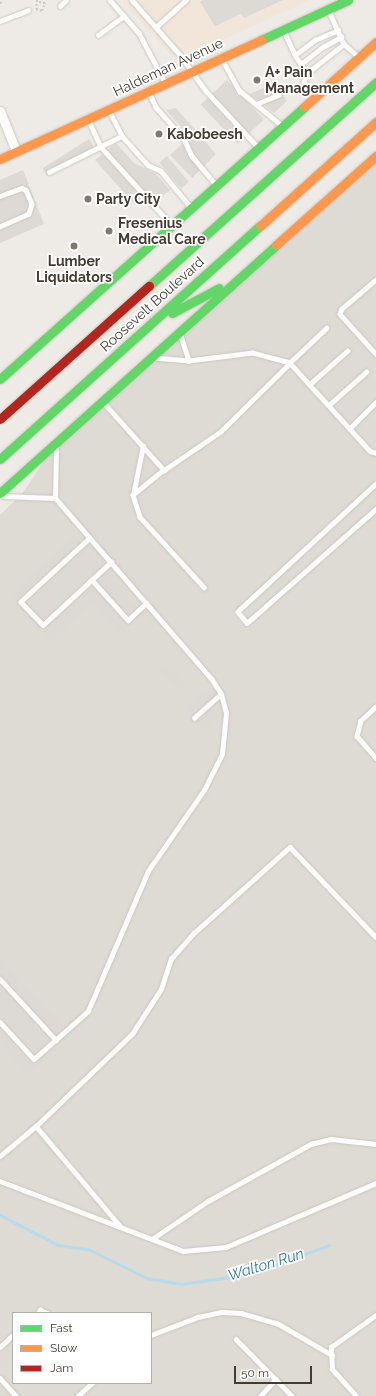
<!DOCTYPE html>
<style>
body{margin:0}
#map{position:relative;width:376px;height:1396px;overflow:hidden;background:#eeebe6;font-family:Raleway,sans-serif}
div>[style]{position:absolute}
.commercial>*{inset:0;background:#f1e6d9}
.industrial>*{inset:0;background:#dedad4}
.parking>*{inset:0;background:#dddad6;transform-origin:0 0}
.stream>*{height:3px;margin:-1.5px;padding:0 1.5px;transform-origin:1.5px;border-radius:1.5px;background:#b7dbec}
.path>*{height:2px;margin-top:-1px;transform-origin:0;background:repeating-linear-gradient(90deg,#cccac5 0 2px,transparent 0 4px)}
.roads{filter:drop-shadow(0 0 1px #cbc7c2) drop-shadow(0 0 1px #cbc7c2)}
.lane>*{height:4.5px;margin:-2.25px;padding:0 2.25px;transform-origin:2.25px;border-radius:2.25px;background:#fcfcfb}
.street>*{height:9px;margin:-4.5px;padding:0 4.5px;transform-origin:4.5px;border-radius:4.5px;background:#fcfcfb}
.fast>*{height:9px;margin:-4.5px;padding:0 4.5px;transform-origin:4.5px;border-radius:4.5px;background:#63d668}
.slow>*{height:9px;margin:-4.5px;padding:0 4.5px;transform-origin:4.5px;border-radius:4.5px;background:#ff974d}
.jam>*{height:9px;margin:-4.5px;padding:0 4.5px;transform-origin:4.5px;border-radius:4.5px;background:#b3261e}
.dots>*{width:11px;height:11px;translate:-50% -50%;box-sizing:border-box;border:2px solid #fff;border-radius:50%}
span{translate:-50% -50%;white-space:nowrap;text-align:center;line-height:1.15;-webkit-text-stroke:3.5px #fff;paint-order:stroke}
.street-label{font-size:14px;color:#433c33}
.poi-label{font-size:14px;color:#433c33;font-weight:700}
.left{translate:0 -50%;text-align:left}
.water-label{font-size:15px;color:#2e7aa5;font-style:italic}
.legend{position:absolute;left:12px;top:1312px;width:140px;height:72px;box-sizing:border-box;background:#fff;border:1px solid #b4b1ad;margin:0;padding:5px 7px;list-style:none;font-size:12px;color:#433c33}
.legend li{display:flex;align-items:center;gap:8px;height:20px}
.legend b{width:20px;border:1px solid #b4b1ad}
.scale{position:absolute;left:234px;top:1366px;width:78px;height:18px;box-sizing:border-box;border:2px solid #433c33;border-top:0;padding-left:5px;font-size:12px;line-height:14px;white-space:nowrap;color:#433c33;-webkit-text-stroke:3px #fff;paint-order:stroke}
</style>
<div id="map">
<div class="commercial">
<div style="clip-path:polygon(122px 0,310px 0,201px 50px,194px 49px,173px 58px)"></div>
</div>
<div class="industrial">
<div style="clip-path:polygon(evenodd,376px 160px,376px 1396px,0 1396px,0 515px,22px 494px,56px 443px,376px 160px,13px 1313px,151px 1313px,151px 1383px,13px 1383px,13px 1313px)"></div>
</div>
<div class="parking">
<div style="clip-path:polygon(203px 0,283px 0,244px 18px,241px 14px,215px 26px,200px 2px)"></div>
<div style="left:227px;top:80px;width:54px;height:36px;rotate:47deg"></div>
<div style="clip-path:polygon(276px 83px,287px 101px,274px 113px,249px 94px)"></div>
<div style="clip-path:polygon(176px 108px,216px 154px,192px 178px,170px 155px,190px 137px,166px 110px)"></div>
<div style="left:89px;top:139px;width:9px;height:55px;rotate:58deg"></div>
<div style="clip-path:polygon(116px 143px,134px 163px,156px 174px,170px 190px,157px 201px,150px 194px,135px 205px,95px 160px)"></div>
<div style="left:167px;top:156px;width:34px;height:10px;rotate:50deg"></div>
<div style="clip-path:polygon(23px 170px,44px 224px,0 243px,0 180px)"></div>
<div style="clip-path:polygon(74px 535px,143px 614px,120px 635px,91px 604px,50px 641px,9px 595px)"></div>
<div style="left:165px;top:664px;width:29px;height:9px;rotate:46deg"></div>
<div style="clip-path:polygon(206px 689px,210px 695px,213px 711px,218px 716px,202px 731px,183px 710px)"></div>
<div style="clip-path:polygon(0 957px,71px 1034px,27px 1073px,0 1042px)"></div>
</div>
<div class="stream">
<div style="left:0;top:1215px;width:65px;rotate:27.3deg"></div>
<div style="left:58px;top:1245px;width:30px;rotate:8deg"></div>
<div style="left:88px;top:1249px;width:66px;rotate:26.2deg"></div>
<div style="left:147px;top:1278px;width:35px;rotate:10deg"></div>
<div style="left:181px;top:1284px;width:49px;rotate:-8.3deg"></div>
<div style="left:229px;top:1277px;width:36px;rotate:-13deg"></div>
<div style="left:264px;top:1269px;width:69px;rotate:-20.3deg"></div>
</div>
<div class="path">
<div style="left:37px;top:0;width:9px;rotate:96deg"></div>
<div style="left:36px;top:9px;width:6px;rotate:18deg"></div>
<div style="left:42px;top:11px;width:9px;rotate:-69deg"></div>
<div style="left:45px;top:3px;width:7px;rotate:-172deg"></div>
<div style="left:0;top:3px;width:2px;rotate:-27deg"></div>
</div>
<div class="roads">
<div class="lane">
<div style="left:110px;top:0;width:44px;rotate:48.7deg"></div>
<div style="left:139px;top:33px;width:55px;rotate:62deg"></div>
<div style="left:132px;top:0;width:74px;rotate:48.8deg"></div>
<div style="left:181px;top:56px;width:43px;rotate:54.5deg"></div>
<div style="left:206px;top:91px;width:75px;rotate:47.2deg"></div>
<div style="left:60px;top:6px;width:8px;rotate:-45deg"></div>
<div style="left:329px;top:11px;width:36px;rotate:66deg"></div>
<div style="left:344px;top:44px;width:18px;rotate:41deg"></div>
<div style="left:0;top:21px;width:30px;rotate:-21deg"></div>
<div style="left:156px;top:27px;width:40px;rotate:-42deg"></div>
<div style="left:284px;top:31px;width:26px;rotate:65deg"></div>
<div style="left:295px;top:55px;width:22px;rotate:56deg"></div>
<div style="left:307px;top:73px;width:9px;rotate:108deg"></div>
<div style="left:304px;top:82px;width:16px;rotate:50deg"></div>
<div style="left:98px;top:35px;width:32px;rotate:-36deg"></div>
<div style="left:295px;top:55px;width:25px;rotate:-37deg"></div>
<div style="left:315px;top:40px;width:25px;rotate:-23deg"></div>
<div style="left:222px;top:59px;width:37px;rotate:61deg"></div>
<div style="left:240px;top:91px;width:52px;rotate:39.5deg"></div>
<div style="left:301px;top:64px;width:28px;rotate:-38deg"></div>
<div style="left:323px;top:47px;width:21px;rotate:-29deg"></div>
<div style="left:307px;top:73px;width:47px;rotate:-38.1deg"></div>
<div style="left:149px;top:92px;width:17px;rotate:65deg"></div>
<div style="left:156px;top:107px;width:43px;rotate:48.8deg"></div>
<div style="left:184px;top:139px;width:19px;rotate:65deg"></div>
<div style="left:192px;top:156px;width:34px;rotate:50deg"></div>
<div style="left:256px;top:104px;width:24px;rotate:-22deg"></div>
<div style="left:109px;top:110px;width:29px;rotate:63deg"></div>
<div style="left:122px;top:136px;width:39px;rotate:48deg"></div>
<div style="left:148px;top:165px;width:14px;rotate:25deg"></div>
<div style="left:161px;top:171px;width:44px;rotate:50.5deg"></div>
<div style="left:88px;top:119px;width:31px;rotate:65deg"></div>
<div style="left:101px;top:147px;width:101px;rotate:47.8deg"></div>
<div style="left:49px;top:172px;width:81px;rotate:-26.3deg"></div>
<div style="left:0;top:196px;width:23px;rotate:-20deg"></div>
<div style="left:22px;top:188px;width:4px;rotate:27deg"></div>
<div style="left:26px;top:190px;width:15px;rotate:67deg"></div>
<div style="left:32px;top:204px;width:10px;rotate:107deg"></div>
<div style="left:29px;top:214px;width:32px;rotate:156deg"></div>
<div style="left:376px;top:280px;width:45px;rotate:139.5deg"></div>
<div style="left:342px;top:309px;width:5px;rotate:112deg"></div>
<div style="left:340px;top:314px;width:54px;rotate:48deg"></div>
<div style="left:327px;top:328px;width:51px;rotate:136.6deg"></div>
<div style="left:290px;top:363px;width:119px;rotate:47.7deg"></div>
<div style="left:370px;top:451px;width:6px;rotate:18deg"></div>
<div style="left:181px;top:336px;width:26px;rotate:72deg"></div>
<div style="left:310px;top:384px;width:50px;rotate:-41.7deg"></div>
<div style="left:105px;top:404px;width:89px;rotate:48.2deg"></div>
<div style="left:164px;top:470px;width:68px;rotate:-34.2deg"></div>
<div style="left:220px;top:432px;width:98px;rotate:-44.6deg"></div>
<div style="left:290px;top:363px;width:38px;rotate:-165deg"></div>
<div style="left:253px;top:353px;width:64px;rotate:172.9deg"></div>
<div style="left:189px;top:361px;width:32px;rotate:-175deg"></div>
<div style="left:329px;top:405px;width:50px;rotate:-41.7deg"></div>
<div style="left:350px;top:428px;width:37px;rotate:-45deg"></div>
<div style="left:164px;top:470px;width:40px;rotate:141deg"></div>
<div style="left:133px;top:495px;width:23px;rotate:72deg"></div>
<div style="left:140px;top:517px;width:95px;rotate:47.6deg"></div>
<div style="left:376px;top:484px;width:188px;rotate:137.2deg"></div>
<div style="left:238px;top:612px;width:14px;rotate:51deg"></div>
<div style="left:247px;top:623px;width:172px;rotate:-41.5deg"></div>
<div style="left:133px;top:495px;width:50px;rotate:-78.5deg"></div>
<div style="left:3px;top:496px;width:52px;rotate:2.2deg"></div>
<div style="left:90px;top:538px;width:94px;rotate:137.2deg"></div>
<div style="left:21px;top:602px;width:32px;rotate:46deg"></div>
<div style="left:43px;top:625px;width:93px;rotate:-42.8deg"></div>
<div style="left:92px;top:580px;width:54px;rotate:48deg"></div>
<div style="left:128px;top:620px;width:25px;rotate:-43deg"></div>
<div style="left:376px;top:707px;width:21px;rotate:137deg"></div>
<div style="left:361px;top:721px;width:16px;rotate:105deg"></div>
<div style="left:357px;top:736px;width:29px;rotate:49deg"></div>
<div style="left:194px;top:718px;width:36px;rotate:-42deg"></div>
<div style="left:0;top:979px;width:83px;rotate:47.4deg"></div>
<div style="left:0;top:1022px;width:50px;rotate:47.4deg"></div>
<div style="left:34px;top:1059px;width:72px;rotate:-41.6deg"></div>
<div style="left:88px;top:1011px;width:152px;rotate:-66.8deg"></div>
<div style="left:148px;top:871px;width:98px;rotate:-55.3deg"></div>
<div style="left:204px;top:790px;width:40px;rotate:-63.4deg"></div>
<div style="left:222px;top:754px;width:41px;rotate:-84.4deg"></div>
<div style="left:226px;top:713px;width:20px;rotate:-105deg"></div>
<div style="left:221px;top:694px;width:17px;rotate:-123deg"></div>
<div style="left:212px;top:680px;width:240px;rotate:-130.8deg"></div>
<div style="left:55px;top:498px;width:49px;rotate:-88.8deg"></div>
<div style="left:36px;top:1126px;width:133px;rotate:-43.8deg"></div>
<div style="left:132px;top:1034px;width:54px;rotate:-57.2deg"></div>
<div style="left:161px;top:989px;width:32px;rotate:-72deg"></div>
<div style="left:171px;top:959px;width:35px;rotate:-49deg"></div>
<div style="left:194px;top:933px;width:129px;rotate:-41.9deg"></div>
<div style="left:290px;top:847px;width:124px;rotate:46.3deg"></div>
<div style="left:0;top:1156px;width:47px;rotate:-39.8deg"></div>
<div style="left:36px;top:1126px;width:132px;rotate:49.9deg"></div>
<div style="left:0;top:1181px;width:196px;rotate:20.9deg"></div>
<div style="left:183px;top:1251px;width:43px;rotate:-5.3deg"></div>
<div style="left:226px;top:1247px;width:163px;rotate:-23.1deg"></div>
<div style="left:152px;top:1239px;width:68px;rotate:-34.2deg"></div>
<div style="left:208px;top:1201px;width:118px;rotate:-29deg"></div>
<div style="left:311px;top:1144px;width:21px;rotate:-14deg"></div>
<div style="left:331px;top:1139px;width:45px;rotate:6.3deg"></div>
<div style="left:38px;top:1313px;width:4px;rotate:-56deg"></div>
<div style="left:40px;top:1310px;width:8px;rotate:23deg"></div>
<div style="left:151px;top:1335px;width:50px;rotate:-21deg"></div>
<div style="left:198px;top:1317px;width:24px;rotate:-12deg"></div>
<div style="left:221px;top:1312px;width:20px;rotate:3deg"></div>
<div style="left:241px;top:1313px;width:37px;rotate:16deg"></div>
<div style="left:277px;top:1323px;width:64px;rotate:30.2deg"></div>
<div style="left:236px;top:1339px;width:80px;rotate:45.5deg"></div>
<div style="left:0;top:1347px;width:18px;rotate:-43deg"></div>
<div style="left:0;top:1378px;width:24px;rotate:48deg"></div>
<div style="left:78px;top:1396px;width:19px;rotate:-43deg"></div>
<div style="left:260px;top:1396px;width:23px;rotate:-47deg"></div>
<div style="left:356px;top:1396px;width:36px;rotate:-132deg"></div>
<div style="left:332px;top:1369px;width:22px;rotate:-93deg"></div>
<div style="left:331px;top:1347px;width:55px;rotate:-35.4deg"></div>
</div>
<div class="street">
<div style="left:0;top:111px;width:43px;rotate:68.2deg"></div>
</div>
<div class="fast">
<div style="left:261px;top:40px;width:96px;rotate:-24.7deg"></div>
<div style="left:149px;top:286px;width:305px;rotate:-41.9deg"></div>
<div style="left:172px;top:313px;width:53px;rotate:-28deg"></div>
<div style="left:0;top:379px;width:408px;rotate:-41.8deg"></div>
<div style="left:0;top:459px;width:349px;rotate:-41.9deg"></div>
<div style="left:0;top:493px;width:371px;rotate:-41.9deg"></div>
</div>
<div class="slow">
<div style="left:304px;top:107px;width:97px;rotate:-42.1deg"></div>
<div style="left:0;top:159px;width:287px;rotate:-24.5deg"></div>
<div style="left:260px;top:226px;width:156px;rotate:-41.9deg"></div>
<div style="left:276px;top:245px;width:134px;rotate:-41.7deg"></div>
</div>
<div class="jam">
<div style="left:0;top:419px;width:200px;rotate:-41.8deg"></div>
</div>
</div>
<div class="dots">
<div style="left:257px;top:80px;background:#7f7972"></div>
<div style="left:159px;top:134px;background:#7f7972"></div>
<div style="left:88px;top:199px;background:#7f7972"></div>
<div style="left:109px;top:231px;background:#7f7972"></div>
<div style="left:74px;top:246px;background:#7f7972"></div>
</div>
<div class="street-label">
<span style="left:168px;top:67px;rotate:-25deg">Haldeman Avenue</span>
<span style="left:152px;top:304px;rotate:-42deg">Roosevelt Boulevard</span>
</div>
<div class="poi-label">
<span class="left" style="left:265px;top:80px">A+ Pain<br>Management</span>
<span class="left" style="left:167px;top:134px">Kabobeesh</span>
<span class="left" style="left:96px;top:199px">Party City</span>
<span class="left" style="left:118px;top:231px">Fresenius<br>Medical Care</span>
<span style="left:74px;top:269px">Lumber<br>Liquidators</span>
</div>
<div class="water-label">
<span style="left:266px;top:1265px;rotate:-17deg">Walton Run</span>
</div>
<ul class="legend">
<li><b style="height:5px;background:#63d668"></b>Fast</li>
<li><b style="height:5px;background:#ff974d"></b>Slow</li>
<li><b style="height:5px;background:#b3261e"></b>Jam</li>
</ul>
<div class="scale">50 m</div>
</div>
